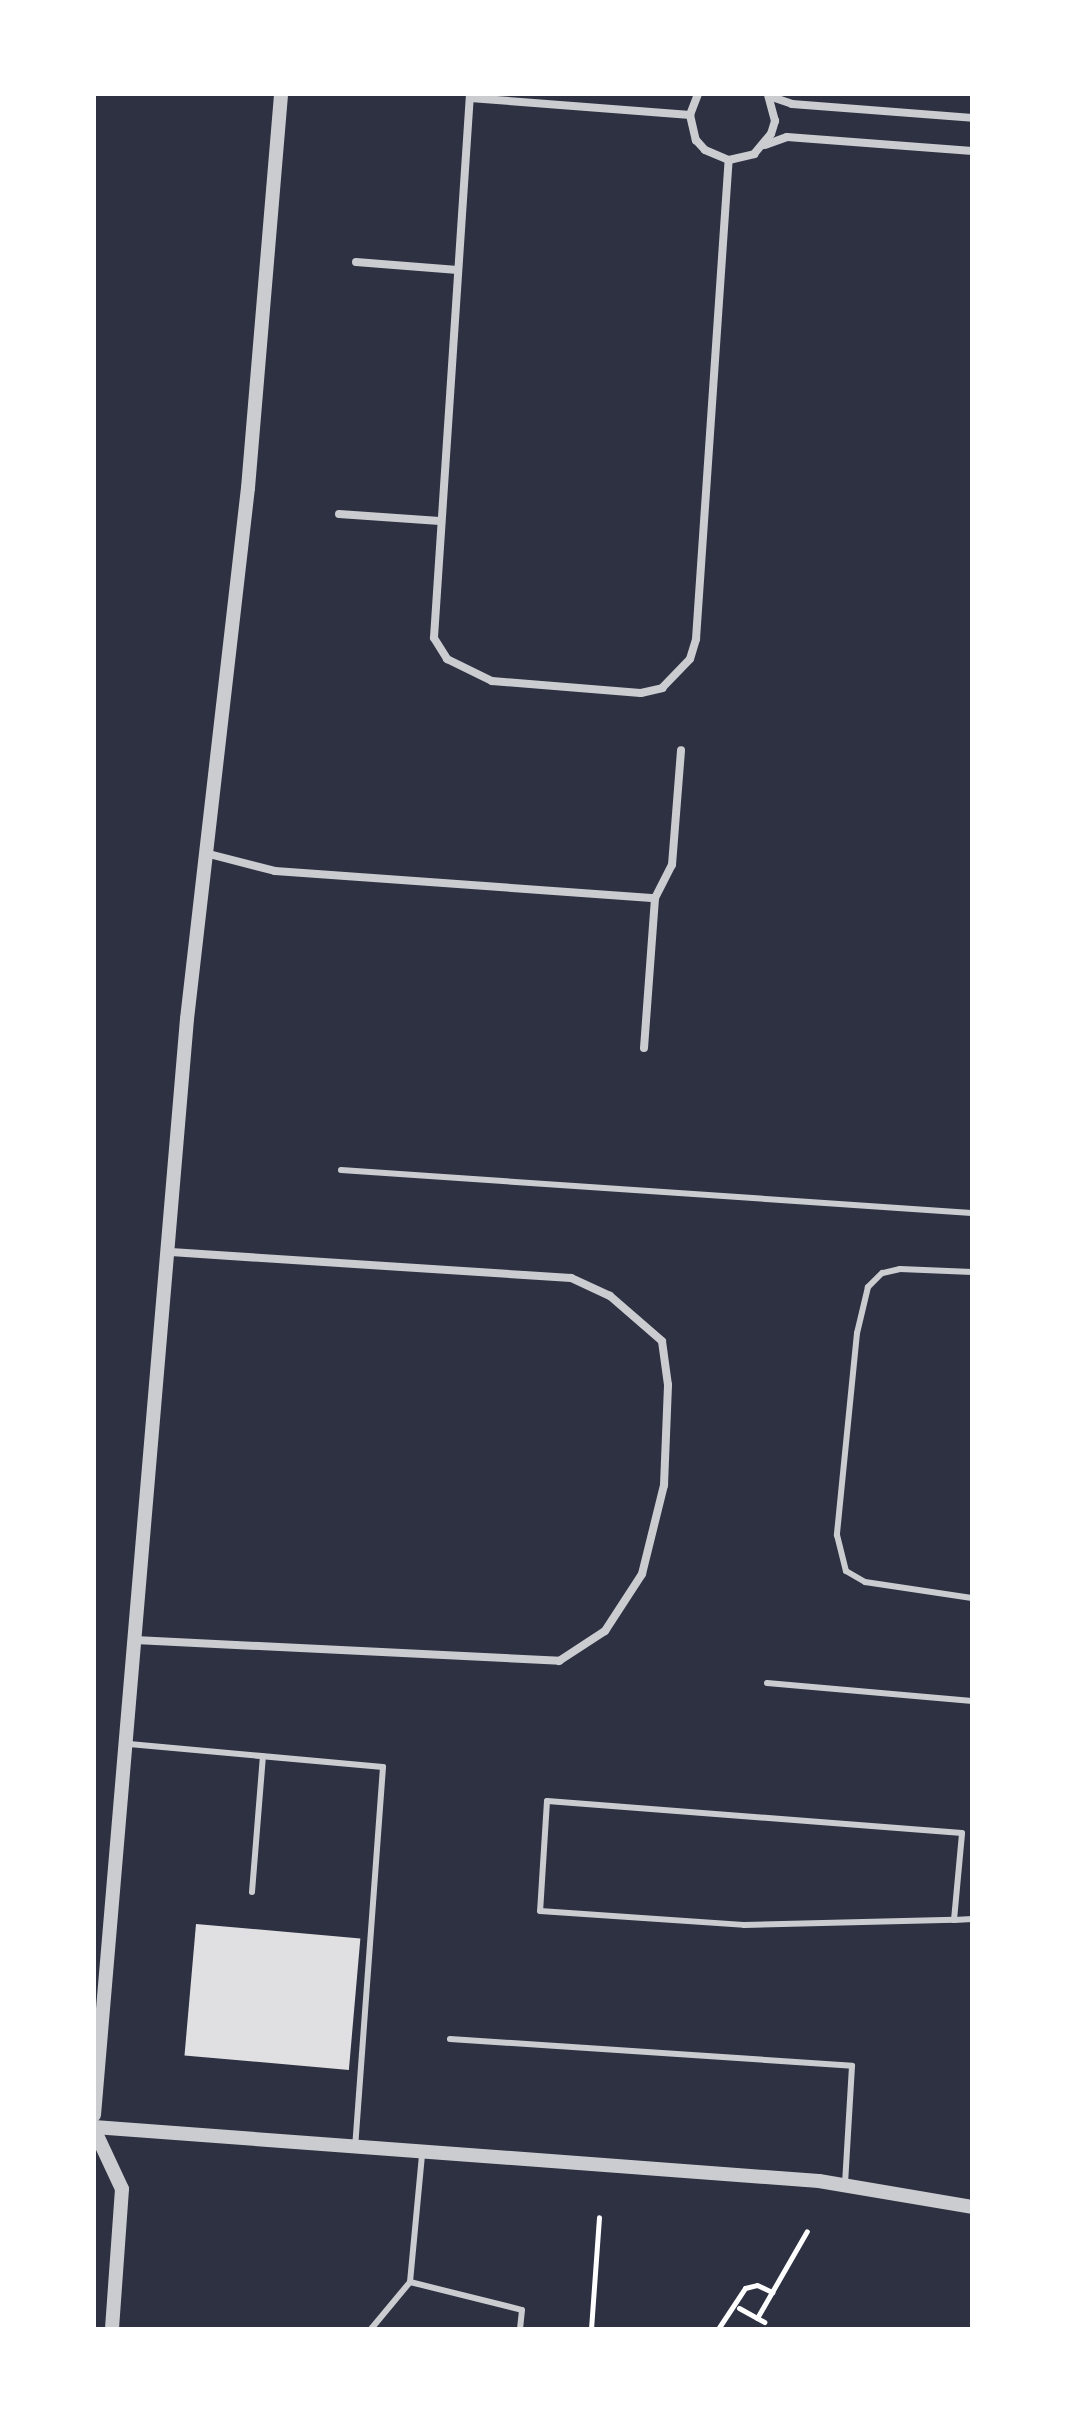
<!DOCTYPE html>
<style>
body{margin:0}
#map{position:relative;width:1066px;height:2423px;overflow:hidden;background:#2d3142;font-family:Arial,sans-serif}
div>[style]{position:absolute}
.building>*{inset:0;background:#e0e0e3;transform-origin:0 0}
.path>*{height:5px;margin:-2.5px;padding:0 2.5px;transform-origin:2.5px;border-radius:2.5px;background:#fff}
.service>*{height:6px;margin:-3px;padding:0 3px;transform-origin:3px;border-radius:3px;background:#caccd0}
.minor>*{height:8px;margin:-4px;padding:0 4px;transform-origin:4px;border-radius:4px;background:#caccd0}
.tertiary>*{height:14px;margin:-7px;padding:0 7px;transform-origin:7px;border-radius:7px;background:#caccd0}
span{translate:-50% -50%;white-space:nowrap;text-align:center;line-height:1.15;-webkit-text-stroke:8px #fff;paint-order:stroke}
.frame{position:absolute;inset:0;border:96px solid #fff;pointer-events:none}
</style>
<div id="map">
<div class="building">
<div style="left:196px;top:1924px;width:165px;height:132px;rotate:5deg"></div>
</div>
<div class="path">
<div style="left:739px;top:2308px;width:29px;rotate:29deg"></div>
<div style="left:757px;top:2318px;width:100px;rotate:-60.1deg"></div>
<div style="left:591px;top:2329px;width:112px;rotate:-85.9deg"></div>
<div style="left:718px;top:2329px;width:49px;rotate:-56.6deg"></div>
<div style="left:745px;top:2288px;width:12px;rotate:-14deg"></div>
<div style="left:757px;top:2285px;width:17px;rotate:25deg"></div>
</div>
<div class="service">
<div style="left:341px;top:1170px;width:632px;rotate:3.9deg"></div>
<div style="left:972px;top:1272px;width:72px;rotate:-177.6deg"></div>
<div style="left:900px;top:1269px;width:18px;rotate:167deg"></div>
<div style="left:882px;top:1273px;width:20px;rotate:135deg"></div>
<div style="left:868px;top:1287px;width:47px;rotate:103.4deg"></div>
<div style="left:857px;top:1333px;width:203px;rotate:95.7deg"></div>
<div style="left:837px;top:1535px;width:37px;rotate:76deg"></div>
<div style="left:846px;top:1571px;width:22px;rotate:30deg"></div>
<div style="left:865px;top:1582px;width:108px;rotate:8.5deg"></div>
<div style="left:767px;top:1683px;width:206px;rotate:5deg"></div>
<div style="left:129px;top:1744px;width:255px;rotate:5.2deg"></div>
<div style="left:383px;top:1767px;width:380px;rotate:94.2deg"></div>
<div style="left:252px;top:1892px;width:136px;rotate:-85.4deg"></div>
<div style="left:954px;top:1920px;width:87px;rotate:-84.7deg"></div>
<div style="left:962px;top:1833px;width:416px;rotate:-175.6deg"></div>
<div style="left:547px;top:1801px;width:110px;rotate:93.6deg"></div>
<div style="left:540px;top:1911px;width:204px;rotate:3.9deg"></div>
<div style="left:744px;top:1925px;width:210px;rotate:-1.4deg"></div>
<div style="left:954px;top:1920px;width:18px;rotate:-3deg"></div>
<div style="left:450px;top:2039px;width:403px;rotate:3.8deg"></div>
<div style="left:852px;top:2066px;width:117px;rotate:93.4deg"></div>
<div style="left:410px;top:2282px;width:115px;rotate:14deg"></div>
<div style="left:522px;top:2310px;width:19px;rotate:96deg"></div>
<div style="left:371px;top:2329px;width:61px;rotate:-50.3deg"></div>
<div style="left:410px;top:2282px;width:129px;rotate:-84.6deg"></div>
</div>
<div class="minor">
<div style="left:470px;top:94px;width:545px;rotate:93.79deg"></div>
<div style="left:434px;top:638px;width:25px;rotate:58deg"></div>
<div style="left:447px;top:659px;width:50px;rotate:26.1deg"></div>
<div style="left:492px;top:681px;width:149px;rotate:4.6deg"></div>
<div style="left:641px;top:693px;width:22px;rotate:-13deg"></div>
<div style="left:662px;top:688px;width:40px;rotate:-46deg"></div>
<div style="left:690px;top:659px;width:21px;rotate:-73deg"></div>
<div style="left:696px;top:639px;width:480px;rotate:-86.1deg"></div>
<div style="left:698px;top:94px;width:22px;rotate:111deg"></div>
<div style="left:690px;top:115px;width:26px;rotate:77deg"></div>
<div style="left:696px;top:140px;width:13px;rotate:48deg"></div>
<div style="left:705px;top:150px;width:26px;rotate:23deg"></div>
<div style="left:729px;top:160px;width:26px;rotate:-13deg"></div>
<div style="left:754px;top:154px;width:26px;rotate:-50deg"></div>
<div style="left:771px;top:134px;width:14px;rotate:-73deg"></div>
<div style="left:775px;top:121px;width:27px;rotate:-105deg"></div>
<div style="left:769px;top:96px;width:24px;rotate:19deg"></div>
<div style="left:792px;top:104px;width:181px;rotate:4.4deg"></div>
<div style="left:470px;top:98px;width:221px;rotate:4.4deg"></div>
<div style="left:765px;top:145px;width:23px;rotate:-20deg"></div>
<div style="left:787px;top:137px;width:186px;rotate:4.3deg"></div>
<div style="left:356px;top:262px;width:102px;rotate:4.5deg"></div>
<div style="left:339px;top:514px;width:101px;rotate:4deg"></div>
<div style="left:205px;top:853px;width:72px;rotate:14.4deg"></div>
<div style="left:275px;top:871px;width:381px;rotate:4.1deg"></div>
<div style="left:644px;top:1048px;width:150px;rotate:-85.8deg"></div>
<div style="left:655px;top:898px;width:37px;rotate:-63deg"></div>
<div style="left:672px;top:865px;width:115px;rotate:-85.5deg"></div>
<div style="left:135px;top:1640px;width:425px;rotate:2.8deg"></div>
<div style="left:559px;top:1661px;width:55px;rotate:-33.1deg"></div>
<div style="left:605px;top:1631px;width:68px;rotate:-57deg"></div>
<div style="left:642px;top:1574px;width:92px;rotate:-76.1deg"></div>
<div style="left:664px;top:1485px;width:100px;rotate:-87.7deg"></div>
<div style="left:668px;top:1385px;width:44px;rotate:-97.8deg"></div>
<div style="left:662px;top:1341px;width:69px;rotate:-139.1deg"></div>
<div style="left:610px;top:1296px;width:43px;rotate:-155.2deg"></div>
<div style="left:571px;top:1278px;width:405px;rotate:-176.3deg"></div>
</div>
<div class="tertiary">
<div style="left:94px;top:2115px;width:1100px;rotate:-85.15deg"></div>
<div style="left:187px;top:1019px;width:534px;rotate:-83.45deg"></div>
<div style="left:248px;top:488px;width:395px;rotate:-85.2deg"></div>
<div style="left:94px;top:2127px;width:727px;rotate:4.26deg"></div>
<div style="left:819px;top:2181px;width:155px;rotate:9.6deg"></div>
<div style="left:94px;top:2129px;width:66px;rotate:65deg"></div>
<div style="left:122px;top:2189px;width:140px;rotate:94.1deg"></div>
</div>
<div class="frame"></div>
</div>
